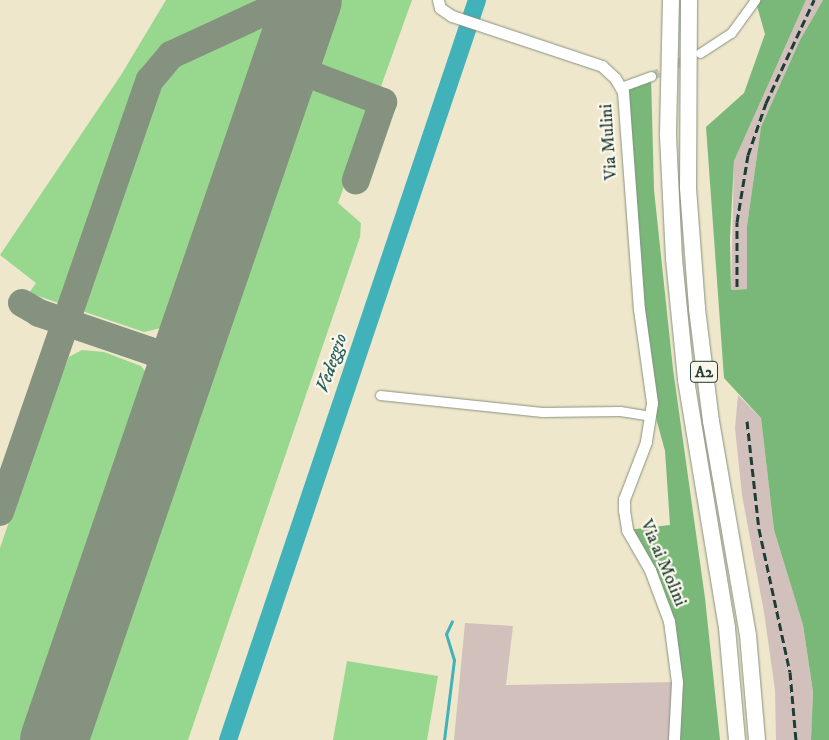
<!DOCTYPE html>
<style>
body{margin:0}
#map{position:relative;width:829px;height:740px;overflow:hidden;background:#eee7cb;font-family:"IM FELL DW Pica",serif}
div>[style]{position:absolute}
.industrial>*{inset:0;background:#d1c0bc}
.green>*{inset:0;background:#98d88e}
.forest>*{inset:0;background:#7ab879}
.stream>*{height:3px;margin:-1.5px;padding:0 1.5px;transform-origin:1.5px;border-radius:1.5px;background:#41b1ba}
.river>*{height:18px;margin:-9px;padding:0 9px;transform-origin:9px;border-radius:9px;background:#41b1ba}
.taxiway>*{height:28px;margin:-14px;padding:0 14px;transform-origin:14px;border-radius:14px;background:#869280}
.runway>*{height:68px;margin:-34px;padding:0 34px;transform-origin:34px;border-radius:34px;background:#869280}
.minor-tunnel>*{height:9px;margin-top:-4.5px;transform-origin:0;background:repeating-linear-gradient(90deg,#c5c5ad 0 9px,transparent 0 13.5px)}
.roads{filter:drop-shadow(0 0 1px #869280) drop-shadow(0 0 1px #869280)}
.minor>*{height:9px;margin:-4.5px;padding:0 4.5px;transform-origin:4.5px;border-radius:4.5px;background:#fff}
.tertiary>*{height:11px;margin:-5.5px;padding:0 5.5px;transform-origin:5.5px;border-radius:5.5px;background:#fff}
.motorway>*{height:16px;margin:-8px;padding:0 8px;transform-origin:8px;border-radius:8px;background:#fff}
.rail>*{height:3px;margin-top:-1.5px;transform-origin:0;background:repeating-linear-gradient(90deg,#1f3d34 0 8px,transparent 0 12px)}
span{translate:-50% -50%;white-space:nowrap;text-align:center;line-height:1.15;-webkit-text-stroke:4.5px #fbf7ec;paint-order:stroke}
.shield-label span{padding:1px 4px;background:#fbf7ec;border:1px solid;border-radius:4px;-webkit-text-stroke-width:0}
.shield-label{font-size:16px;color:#1f3d34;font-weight:700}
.street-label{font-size:18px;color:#1f3d34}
.water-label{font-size:19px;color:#29605c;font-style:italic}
</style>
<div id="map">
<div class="industrial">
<div style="clip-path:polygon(806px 0,823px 0,800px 40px,761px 127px,747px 226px,747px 289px,731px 290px,734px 161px)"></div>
<div style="clip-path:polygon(738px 395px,761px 418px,774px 530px,803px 625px,813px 692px,811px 740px,776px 740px,775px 690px,764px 612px,742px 495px,735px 428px)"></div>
<div style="clip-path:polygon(465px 623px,513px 626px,506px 685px,677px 682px,674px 740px,454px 740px)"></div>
</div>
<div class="green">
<div style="clip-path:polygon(166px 0,281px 0,174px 315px,161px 328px,144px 332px,29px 293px,36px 283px,0 255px,121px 75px)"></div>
<div style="clip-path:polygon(330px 0,412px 0,379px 92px,323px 71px,312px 53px)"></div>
<div style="clip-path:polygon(320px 83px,371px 103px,373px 107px,338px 203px,361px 223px,360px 237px,188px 740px,77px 740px,300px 89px)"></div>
<div style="clip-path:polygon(82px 350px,104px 352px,141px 366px,149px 376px,148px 390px,29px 740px,0 740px,0 548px,51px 399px,69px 357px)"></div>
<div style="clip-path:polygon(347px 661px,438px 676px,427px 740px,333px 740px)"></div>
</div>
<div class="forest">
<div style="clip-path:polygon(761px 0,806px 0,734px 161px,730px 238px,731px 290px,747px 289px,747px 226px,761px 127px,800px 40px,823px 0,829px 0,829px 740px,811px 740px,813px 692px,803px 625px,774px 530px,761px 418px,724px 378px,706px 127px,744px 93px,765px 34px,757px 6px)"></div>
<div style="clip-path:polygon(651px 76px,654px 190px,673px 369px,705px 598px,720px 740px,674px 740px,677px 682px,669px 622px,627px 530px,670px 525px,665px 451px,652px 403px,621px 87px)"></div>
</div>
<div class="stream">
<div style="left:444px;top:740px;width:81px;rotate:-82.9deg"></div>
<div style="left:454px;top:660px;width:27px;rotate:-107deg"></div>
<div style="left:446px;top:634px;width:14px;rotate:-65deg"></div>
</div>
<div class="river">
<div style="left:228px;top:740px;width:781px;rotate:-71.4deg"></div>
</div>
<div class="taxiway">
<div style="left:285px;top:65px;width:105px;rotate:20.7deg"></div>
<div style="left:383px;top:102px;width:83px;rotate:109.1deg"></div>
<div style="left:22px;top:303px;width:20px;rotate:30deg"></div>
<div style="left:39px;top:313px;width:120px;rotate:18.9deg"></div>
<div style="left:170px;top:397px;width:26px;rotate:-88deg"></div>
<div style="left:171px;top:371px;width:11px;rotate:-117deg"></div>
<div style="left:166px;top:361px;width:16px;rotate:-145deg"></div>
<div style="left:153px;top:352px;width:10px;rotate:11deg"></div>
<div style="left:163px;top:354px;width:16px;rotate:-18deg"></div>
<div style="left:178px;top:349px;width:30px;rotate:-56deg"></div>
<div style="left:0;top:512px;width:457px;rotate:-70.9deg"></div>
<div style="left:150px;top:80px;width:33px;rotate:-50deg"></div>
<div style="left:171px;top:55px;width:131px;rotate:-24.8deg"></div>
</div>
<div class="runway">
<div style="left:54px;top:740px;width:782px;rotate:-71.06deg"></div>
</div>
<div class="minor-tunnel">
<div style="left:651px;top:76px;width:44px;rotate:-25.4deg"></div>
</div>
<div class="roads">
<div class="minor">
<div style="left:700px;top:53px;width:37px;rotate:-33deg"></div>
<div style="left:731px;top:33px;width:41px;rotate:-54deg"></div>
<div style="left:621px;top:87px;width:32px;rotate:-20deg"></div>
<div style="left:380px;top:395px;width:163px;rotate:6deg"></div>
<div style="left:542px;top:412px;width:78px;rotate:-0.7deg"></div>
<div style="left:620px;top:411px;width:31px;rotate:9deg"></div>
</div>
<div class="tertiary">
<div style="left:438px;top:0;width:8px;rotate:76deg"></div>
<div style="left:440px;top:8px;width:14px;rotate:34deg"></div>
<div style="left:452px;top:16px;width:158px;rotate:18.4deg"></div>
<div style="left:602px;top:66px;width:18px;rotate:43deg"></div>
<div style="left:615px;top:78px;width:16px;rotate:60deg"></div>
<div style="left:623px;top:92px;width:218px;rotate:85.8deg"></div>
<div style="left:639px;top:309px;width:95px;rotate:82.1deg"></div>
<div style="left:652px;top:403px;width:39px;rotate:99deg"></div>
<div style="left:646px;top:442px;width:61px;rotate:111.1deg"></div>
<div style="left:624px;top:499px;width:11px;rotate:90deg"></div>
<div style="left:624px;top:510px;width:20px;rotate:81deg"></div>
<div style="left:627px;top:530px;width:46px;rotate:60.1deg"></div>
<div style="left:650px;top:570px;width:54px;rotate:69.6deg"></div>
<div style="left:669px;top:621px;width:62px;rotate:82.5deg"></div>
<div style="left:677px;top:682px;width:58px;rotate:93deg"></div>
</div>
<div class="motorway">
<div style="left:671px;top:0;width:136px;rotate:91.3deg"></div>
<div style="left:668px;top:136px;width:123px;rotate:87.2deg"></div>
<div style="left:674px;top:259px;width:122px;rotate:84.3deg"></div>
<div style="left:686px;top:380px;width:251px;rotate:80.6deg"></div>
<div style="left:727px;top:628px;width:112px;rotate:84.9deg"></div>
<div style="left:689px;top:0;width:188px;rotate:90.3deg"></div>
<div style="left:688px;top:188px;width:121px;rotate:85.7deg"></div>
<div style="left:697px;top:309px;width:113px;rotate:82.9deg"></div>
<div style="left:711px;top:421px;width:217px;rotate:80.2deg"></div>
<div style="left:748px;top:635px;width:105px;rotate:85.1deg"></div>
</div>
</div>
<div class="rail">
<div style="left:737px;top:287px;width:65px;rotate:-90deg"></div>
<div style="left:737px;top:222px;width:68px;rotate:-80.7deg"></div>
<div style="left:748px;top:155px;width:55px;rotate:-70.9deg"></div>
<div style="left:766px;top:103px;width:114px;rotate:-65deg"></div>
<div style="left:747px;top:421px;width:109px;rotate:83.7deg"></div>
<div style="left:759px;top:529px;width:146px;rotate:77.8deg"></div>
<div style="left:790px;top:672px;width:68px;rotate:85deg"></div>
</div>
<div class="shield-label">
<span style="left:704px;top:372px">A2</span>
</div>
<div class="street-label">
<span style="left:609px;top:142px;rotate:-94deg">Via Mulini</span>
<span style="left:663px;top:563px;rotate:67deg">Via ai Molini</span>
</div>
<div class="water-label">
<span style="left:332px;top:363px;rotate:-71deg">Vedeggio</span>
</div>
</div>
